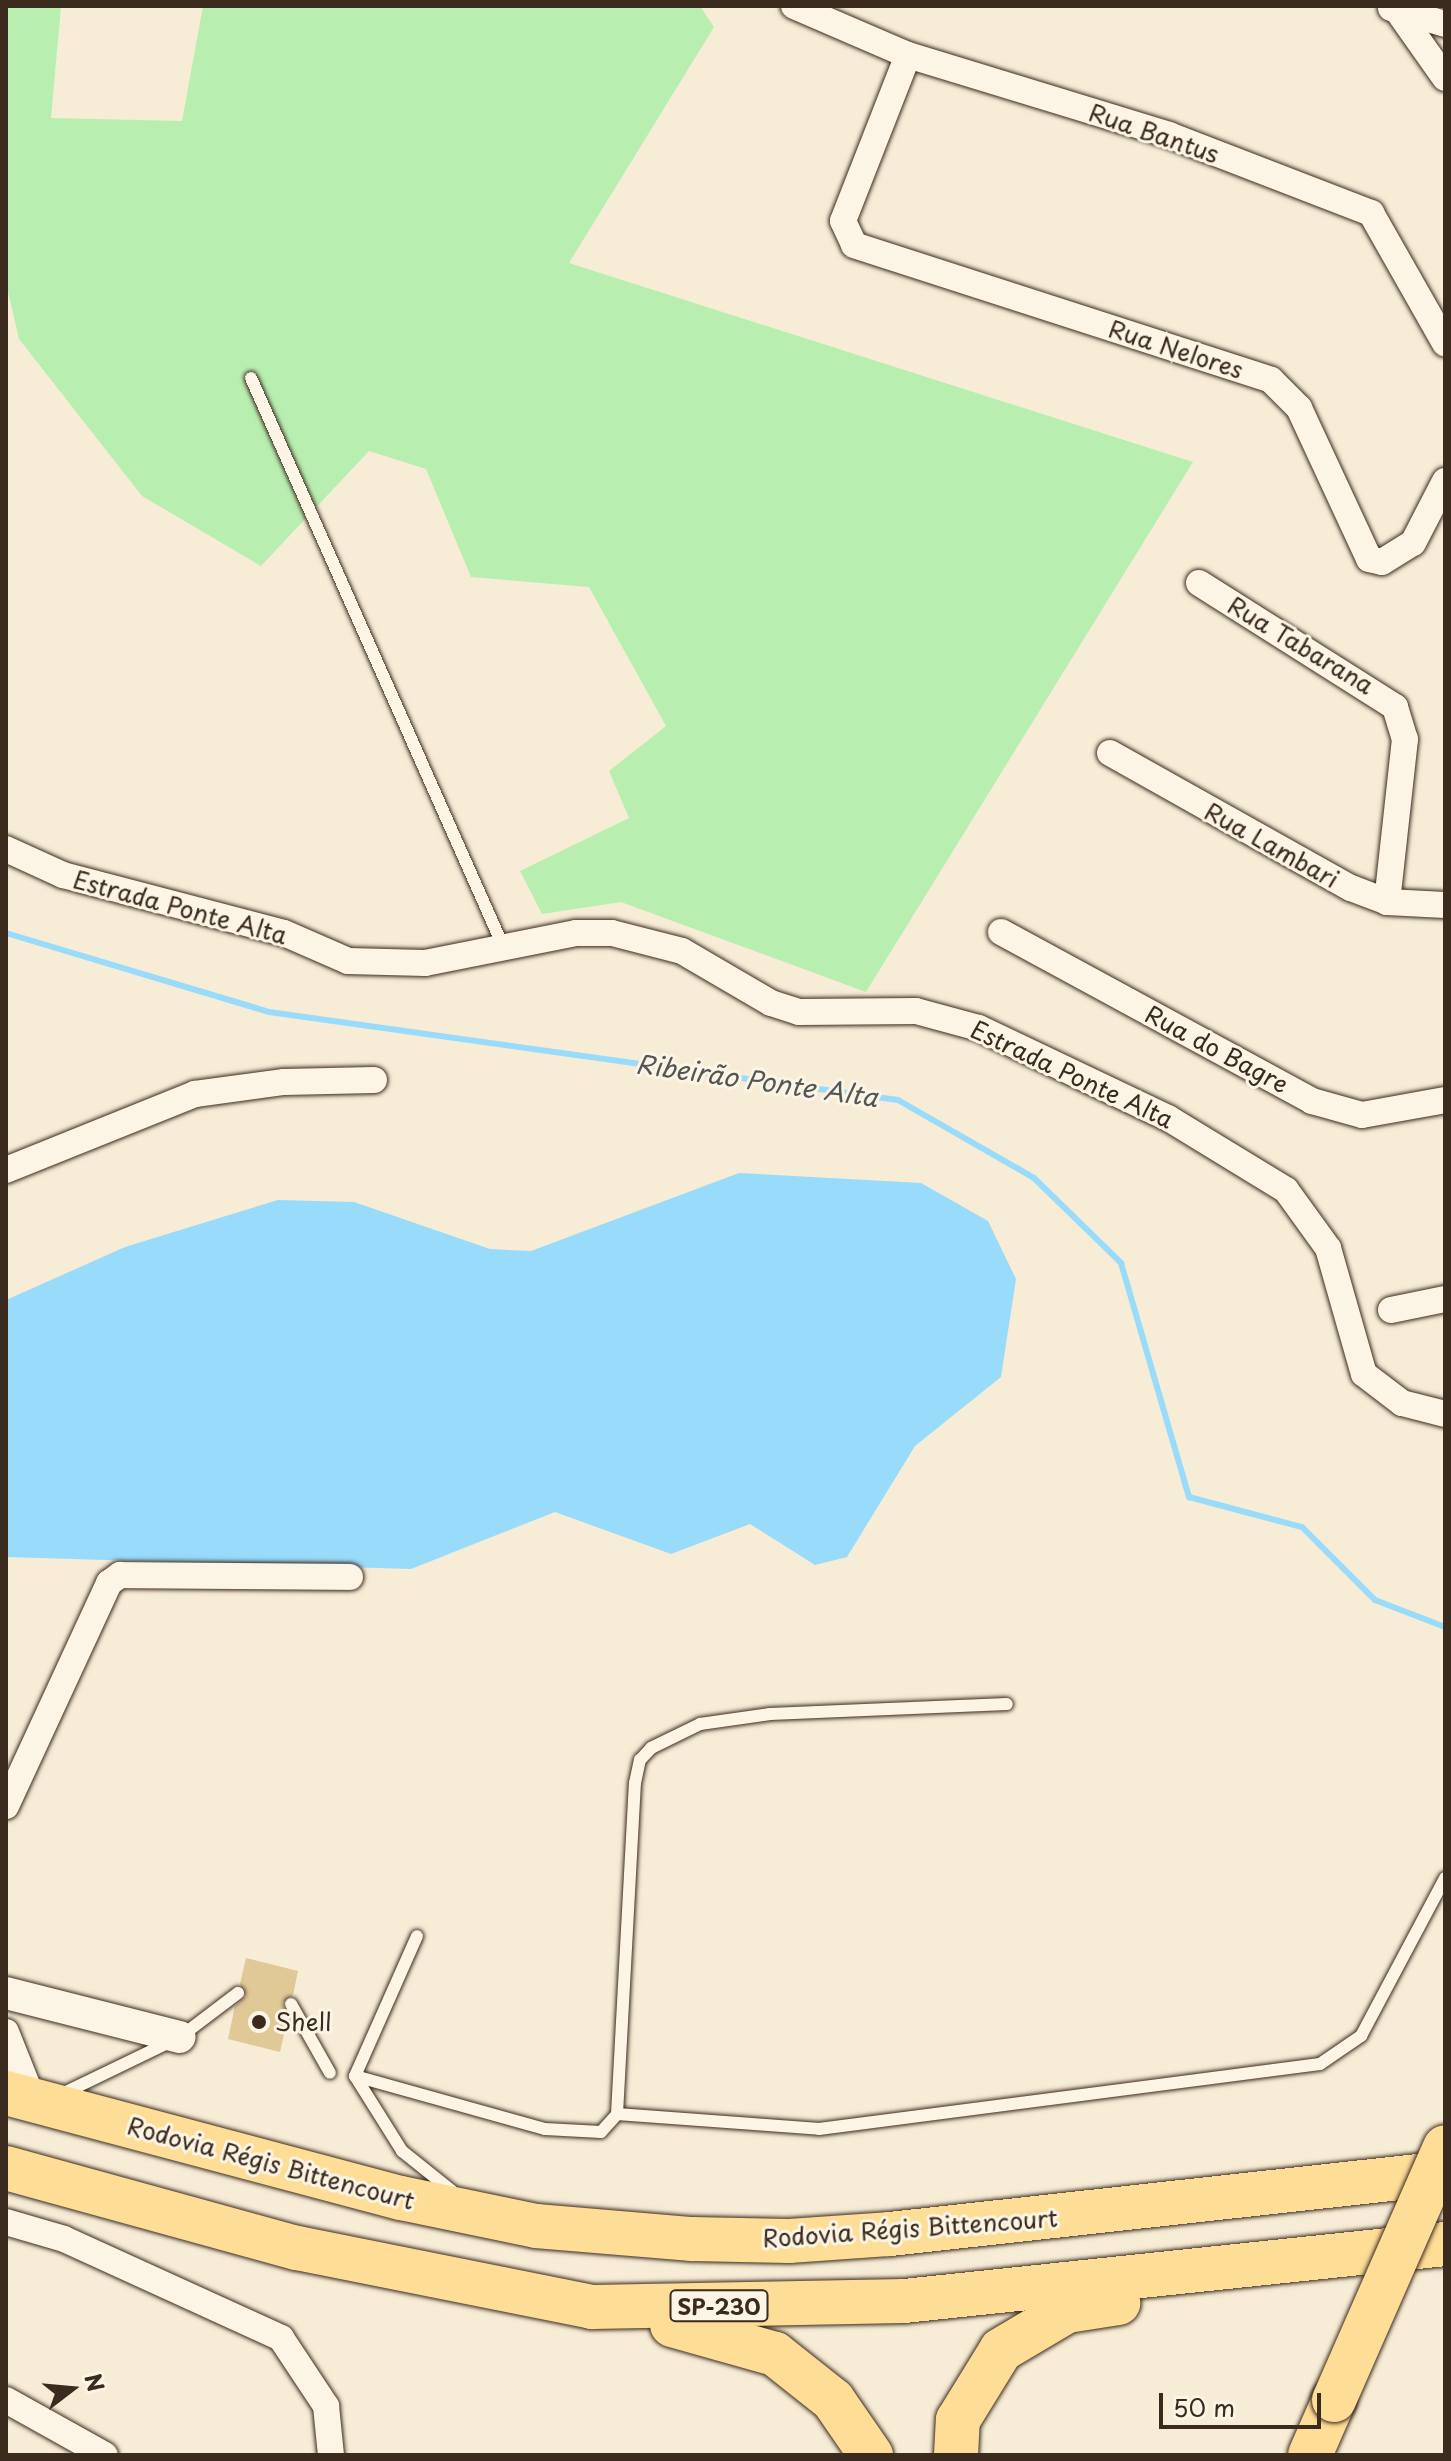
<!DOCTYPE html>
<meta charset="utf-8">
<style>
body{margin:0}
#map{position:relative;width:1451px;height:2461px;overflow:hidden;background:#f7ecd5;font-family:"Playpen Sans",sans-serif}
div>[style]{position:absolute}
.green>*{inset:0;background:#b8efb1}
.water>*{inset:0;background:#99dbfb}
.stream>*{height:6px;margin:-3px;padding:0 3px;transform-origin:3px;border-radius:3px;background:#99dbfb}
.building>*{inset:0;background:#e1c897}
.roads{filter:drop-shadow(0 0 2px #3b2a1e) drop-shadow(0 0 2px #3b2a1e)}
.service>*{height:12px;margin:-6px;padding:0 6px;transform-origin:6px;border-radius:6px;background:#fcf5e5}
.minor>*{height:26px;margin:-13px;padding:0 13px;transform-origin:13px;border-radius:13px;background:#fcf5e5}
.tertiary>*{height:32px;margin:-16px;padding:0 16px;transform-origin:16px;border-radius:16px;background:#fcf5e5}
.motorway>*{height:44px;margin:-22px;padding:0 22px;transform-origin:22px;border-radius:22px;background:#fedd96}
.bridges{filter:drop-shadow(0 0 2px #3b2a1e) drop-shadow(0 0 2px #3b2a1e)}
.motorway-bridge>*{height:44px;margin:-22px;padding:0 22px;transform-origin:22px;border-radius:22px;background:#fedd96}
.dots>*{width:22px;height:22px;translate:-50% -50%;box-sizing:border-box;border:4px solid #fcf5e5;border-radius:50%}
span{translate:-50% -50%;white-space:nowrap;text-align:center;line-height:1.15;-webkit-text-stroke:6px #fcf5e5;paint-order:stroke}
.shield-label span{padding:2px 6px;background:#fcf5e5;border:2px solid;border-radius:6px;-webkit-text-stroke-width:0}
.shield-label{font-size:22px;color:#3b2a1e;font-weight:700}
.street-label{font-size:24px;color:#3b2a1e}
.poi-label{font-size:24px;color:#3b2a1e}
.left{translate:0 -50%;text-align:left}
.water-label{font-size:26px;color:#525655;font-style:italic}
.frame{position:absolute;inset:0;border:8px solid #3b2a1e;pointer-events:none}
.north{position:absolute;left:32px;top:2349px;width:80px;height:80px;-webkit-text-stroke:6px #fcf5e5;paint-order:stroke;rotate:74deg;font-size:22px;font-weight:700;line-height:32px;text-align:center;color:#3b2a1e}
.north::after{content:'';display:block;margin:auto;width:28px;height:36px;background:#3b2a1e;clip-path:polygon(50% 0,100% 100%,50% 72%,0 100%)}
.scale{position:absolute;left:1159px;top:2393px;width:162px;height:36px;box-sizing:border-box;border:4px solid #3b2a1e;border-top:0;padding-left:10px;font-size:24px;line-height:28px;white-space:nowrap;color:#3b2a1e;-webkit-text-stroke:6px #fcf5e5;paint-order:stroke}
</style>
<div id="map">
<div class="green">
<div style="clip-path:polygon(6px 6px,61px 6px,51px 118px,182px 121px,203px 6px,700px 6px,714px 27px,569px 263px,1193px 462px,866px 992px,621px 902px,542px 914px,520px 871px,629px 818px,609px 771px,666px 726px,589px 587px,471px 577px,426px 469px,369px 451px,261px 566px,142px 496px,19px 339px,6px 283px)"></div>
</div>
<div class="water">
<div style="clip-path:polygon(739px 1173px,921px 1183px,988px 1221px,1016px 1279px,1001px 1377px,915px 1446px,847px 1557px,815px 1565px,750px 1524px,671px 1554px,555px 1512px,411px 1569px,6px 1557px,6px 1300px,125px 1247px,278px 1200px,354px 1202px,490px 1249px,531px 1251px)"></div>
</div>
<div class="stream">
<div style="left:6px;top:933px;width:275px;rotate:16.7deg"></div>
<div style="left:269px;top:1012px;width:635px;rotate:7.96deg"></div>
<div style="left:898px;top:1100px;width:157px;rotate:29.8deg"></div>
<div style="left:1034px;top:1178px;width:122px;rotate:44.3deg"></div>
<div style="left:1121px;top:1263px;width:244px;rotate:73.8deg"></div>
<div style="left:1189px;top:1497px;width:117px;rotate:14.9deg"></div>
<div style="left:1302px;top:1527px;width:103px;rotate:45deg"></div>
<div style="left:1375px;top:1600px;width:75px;rotate:21.1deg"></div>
</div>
<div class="building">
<div style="clip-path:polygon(246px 1958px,298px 1971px,293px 1995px,282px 2003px,288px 2017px,280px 2052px,228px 2039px,235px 2006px,246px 1996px,240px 1984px)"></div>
</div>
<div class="roads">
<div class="service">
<div style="left:251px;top:378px;width:624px;rotate:66.07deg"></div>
<div style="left:291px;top:2004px;width:79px;rotate:60.5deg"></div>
<div style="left:355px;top:2076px;width:197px;rotate:15.6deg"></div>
<div style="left:545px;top:2129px;width:56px;rotate:3.1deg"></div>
<div style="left:601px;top:2132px;width:24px;rotate:-48deg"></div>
<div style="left:617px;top:2114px;width:331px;rotate:-86.9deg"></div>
<div style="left:635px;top:1783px;width:24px;rotate:-78deg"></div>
<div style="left:640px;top:1760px;width:16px;rotate:-47deg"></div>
<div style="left:651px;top:1748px;width:55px;rotate:-26.1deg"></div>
<div style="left:700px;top:1724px;width:71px;rotate:-8.1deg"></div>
<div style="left:770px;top:1714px;width:237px;rotate:-2.4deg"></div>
<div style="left:355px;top:2076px;width:89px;rotate:57.9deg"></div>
<div style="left:402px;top:2151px;width:64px;rotate:38.7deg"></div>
<div style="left:355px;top:2076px;width:153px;rotate:-66.1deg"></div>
<div style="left:60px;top:2095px;width:133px;rotate:-25.8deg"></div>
<div style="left:180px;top:2037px;width:73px;rotate:-37.2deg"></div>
<div style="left:617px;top:2114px;width:203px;rotate:4.2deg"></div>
<div style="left:819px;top:2129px;width:505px;rotate:-7.39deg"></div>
<div style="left:1320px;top:2064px;width:50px;rotate:-34.3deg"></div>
<div style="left:1361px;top:2036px;width:179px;rotate:-62deg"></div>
</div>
<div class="minor">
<div style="left:794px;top:6px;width:124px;rotate:23.3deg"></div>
<div style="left:908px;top:55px;width:273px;rotate:17deg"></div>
<div style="left:1169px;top:135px;width:217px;rotate:21.1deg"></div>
<div style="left:1371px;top:213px;width:150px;rotate:60.4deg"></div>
<div style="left:1391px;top:8px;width:56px;rotate:16.5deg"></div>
<div style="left:1397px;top:10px;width:83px;rotate:54.8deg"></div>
<div style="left:908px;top:55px;width:178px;rotate:111.4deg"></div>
<div style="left:843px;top:221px;width:26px;rotate:65deg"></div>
<div style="left:854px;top:245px;width:438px;rotate:17.9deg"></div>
<div style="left:1271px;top:380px;width:40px;rotate:45deg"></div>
<div style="left:1299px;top:408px;width:166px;rotate:65.1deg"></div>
<div style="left:1369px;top:559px;width:13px;rotate:13deg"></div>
<div style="left:1382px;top:562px;width:36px;rotate:-32deg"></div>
<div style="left:1413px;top:543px;width:70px;rotate:-62.7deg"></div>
<div style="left:1199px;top:583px;width:232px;rotate:32.3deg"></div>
<div style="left:1395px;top:707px;width:34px;rotate:73deg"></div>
<div style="left:1405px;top:739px;width:164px;rotate:96.3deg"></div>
<div style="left:1110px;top:753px;width:276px;rotate:29.3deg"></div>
<div style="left:1351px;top:888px;width:39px;rotate:21deg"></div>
<div style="left:1387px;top:902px;width:58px;rotate:3deg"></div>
<div style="left:6px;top:849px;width:63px;rotate:24.5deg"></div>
<div style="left:63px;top:875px;width:228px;rotate:14.7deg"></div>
<div style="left:284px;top:933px;width:70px;rotate:23.6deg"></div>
<div style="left:348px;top:961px;width:77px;rotate:1.5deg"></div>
<div style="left:425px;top:963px;width:154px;rotate:-11.2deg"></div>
<div style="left:576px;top:933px;width:36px"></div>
<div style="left:612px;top:933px;width:72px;rotate:14.4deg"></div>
<div style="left:682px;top:951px;width:103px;rotate:30.3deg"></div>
<div style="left:771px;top:1003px;width:29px;rotate:18deg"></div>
<div style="left:799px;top:1012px;width:117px;rotate:-0.5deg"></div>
<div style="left:916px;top:1011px;width:65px;rotate:15.1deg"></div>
<div style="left:979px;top:1028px;width:209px;rotate:25.5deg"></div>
<div style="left:1168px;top:1118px;width:138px;rotate:31.4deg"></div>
<div style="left:1286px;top:1190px;width:72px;rotate:54.1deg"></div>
<div style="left:1328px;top:1248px;width:131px;rotate:74.1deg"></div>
<div style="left:1364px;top:1374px;width:48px;rotate:37.3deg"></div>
<div style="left:1402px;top:1403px;width:44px;rotate:14.3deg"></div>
<div style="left:1001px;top:932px;width:354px;rotate:28.5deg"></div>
<div style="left:1312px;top:1101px;width:52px;rotate:15.6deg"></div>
<div style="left:1362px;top:1115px;width:84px;rotate:-10.2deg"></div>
<div style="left:6px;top:1170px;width:204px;rotate:-21.9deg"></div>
<div style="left:195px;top:1094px;width:90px;rotate:-7.7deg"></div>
<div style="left:284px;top:1082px;width:90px;rotate:-1.3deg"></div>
<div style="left:1391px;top:1310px;width:55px;rotate:-11.5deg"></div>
<div style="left:6px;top:1806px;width:246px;rotate:-65.2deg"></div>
<div style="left:109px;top:1583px;width:14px;rotate:-36deg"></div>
<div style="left:120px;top:1575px;width:230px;rotate:0.5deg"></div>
<div style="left:6px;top:2032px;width:73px;rotate:68.3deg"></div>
<div style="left:6px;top:2222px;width:60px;rotate:16.3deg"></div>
<div style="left:64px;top:2239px;width:239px;rotate:24.5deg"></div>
<div style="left:281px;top:2338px;width:82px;rotate:56.5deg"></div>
<div style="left:326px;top:2406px;width:49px;rotate:84.2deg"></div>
<div style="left:6px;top:2400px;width:113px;rotate:29.1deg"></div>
</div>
<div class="tertiary">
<div style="left:6px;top:1993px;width:179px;rotate:14.2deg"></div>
</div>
<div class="motorway">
<div style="left:6px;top:2093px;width:409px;rotate:14.9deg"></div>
<div style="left:401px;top:2198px;width:138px;rotate:11.7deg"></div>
<div style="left:536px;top:2226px;width:157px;rotate:4.8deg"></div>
<div style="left:692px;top:2239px;width:97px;rotate:1.2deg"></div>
<div style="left:789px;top:2241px;width:101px;rotate:-4deg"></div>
<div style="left:890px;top:2234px;width:558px;rotate:-6.27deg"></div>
<div style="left:6px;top:2168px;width:302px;rotate:15.4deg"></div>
<div style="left:297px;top:2248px;width:301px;rotate:11.3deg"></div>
<div style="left:592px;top:2307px;width:312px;rotate:-1.1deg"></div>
<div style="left:904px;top:2301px;width:544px;rotate:-6.01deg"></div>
<div style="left:672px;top:2325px;width:107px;rotate:15.7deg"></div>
<div style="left:775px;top:2354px;width:74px;rotate:38.4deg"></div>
<div style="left:833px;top:2400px;width:67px;rotate:55.4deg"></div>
<div style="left:956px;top:2455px;width:35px;rotate:-87deg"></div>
<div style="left:958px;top:2420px;width:82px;rotate:-58.4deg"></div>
<div style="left:1001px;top:2350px;width:77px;rotate:-30.6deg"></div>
<div style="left:1067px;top:2311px;width:52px;rotate:-8.9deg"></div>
<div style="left:1310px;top:2455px;width:60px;rotate:-66.4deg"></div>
</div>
</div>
<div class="bridges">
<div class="motorway-bridge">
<div style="left:1334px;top:2400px;width:276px;rotate:-66.3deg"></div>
</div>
</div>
<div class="dots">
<div style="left:259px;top:2022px;background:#3b2a1e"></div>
</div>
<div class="shield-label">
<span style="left:719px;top:2306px">SP-230</span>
</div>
<div class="street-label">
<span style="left:1154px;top:133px;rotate:19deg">Rua Bantus</span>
<span style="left:1176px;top:349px;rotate:18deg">Rua Nelores</span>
<span style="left:1301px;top:645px;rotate:31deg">Rua Tabarana</span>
<span style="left:1272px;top:845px;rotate:29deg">Rua Lambari</span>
<span style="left:180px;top:907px;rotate:15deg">Estrada Ponte Alta</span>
<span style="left:1217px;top:1049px;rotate:28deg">Rua do Bagre</span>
<span style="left:1072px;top:1074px;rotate:25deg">Estrada Ponte Alta</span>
<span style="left:271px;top:2163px;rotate:15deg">Rodovia Régis Bittencourt</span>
<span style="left:910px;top:2228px;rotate:-4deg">Rodovia Régis Bittencourt</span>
</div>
<div class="poi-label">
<span class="left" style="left:275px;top:2022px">Shell</span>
</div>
<div class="water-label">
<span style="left:757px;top:1080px;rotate:8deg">Ribeirão Ponte Alta</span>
</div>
<div class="frame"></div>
<div class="north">N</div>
<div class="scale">50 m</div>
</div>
